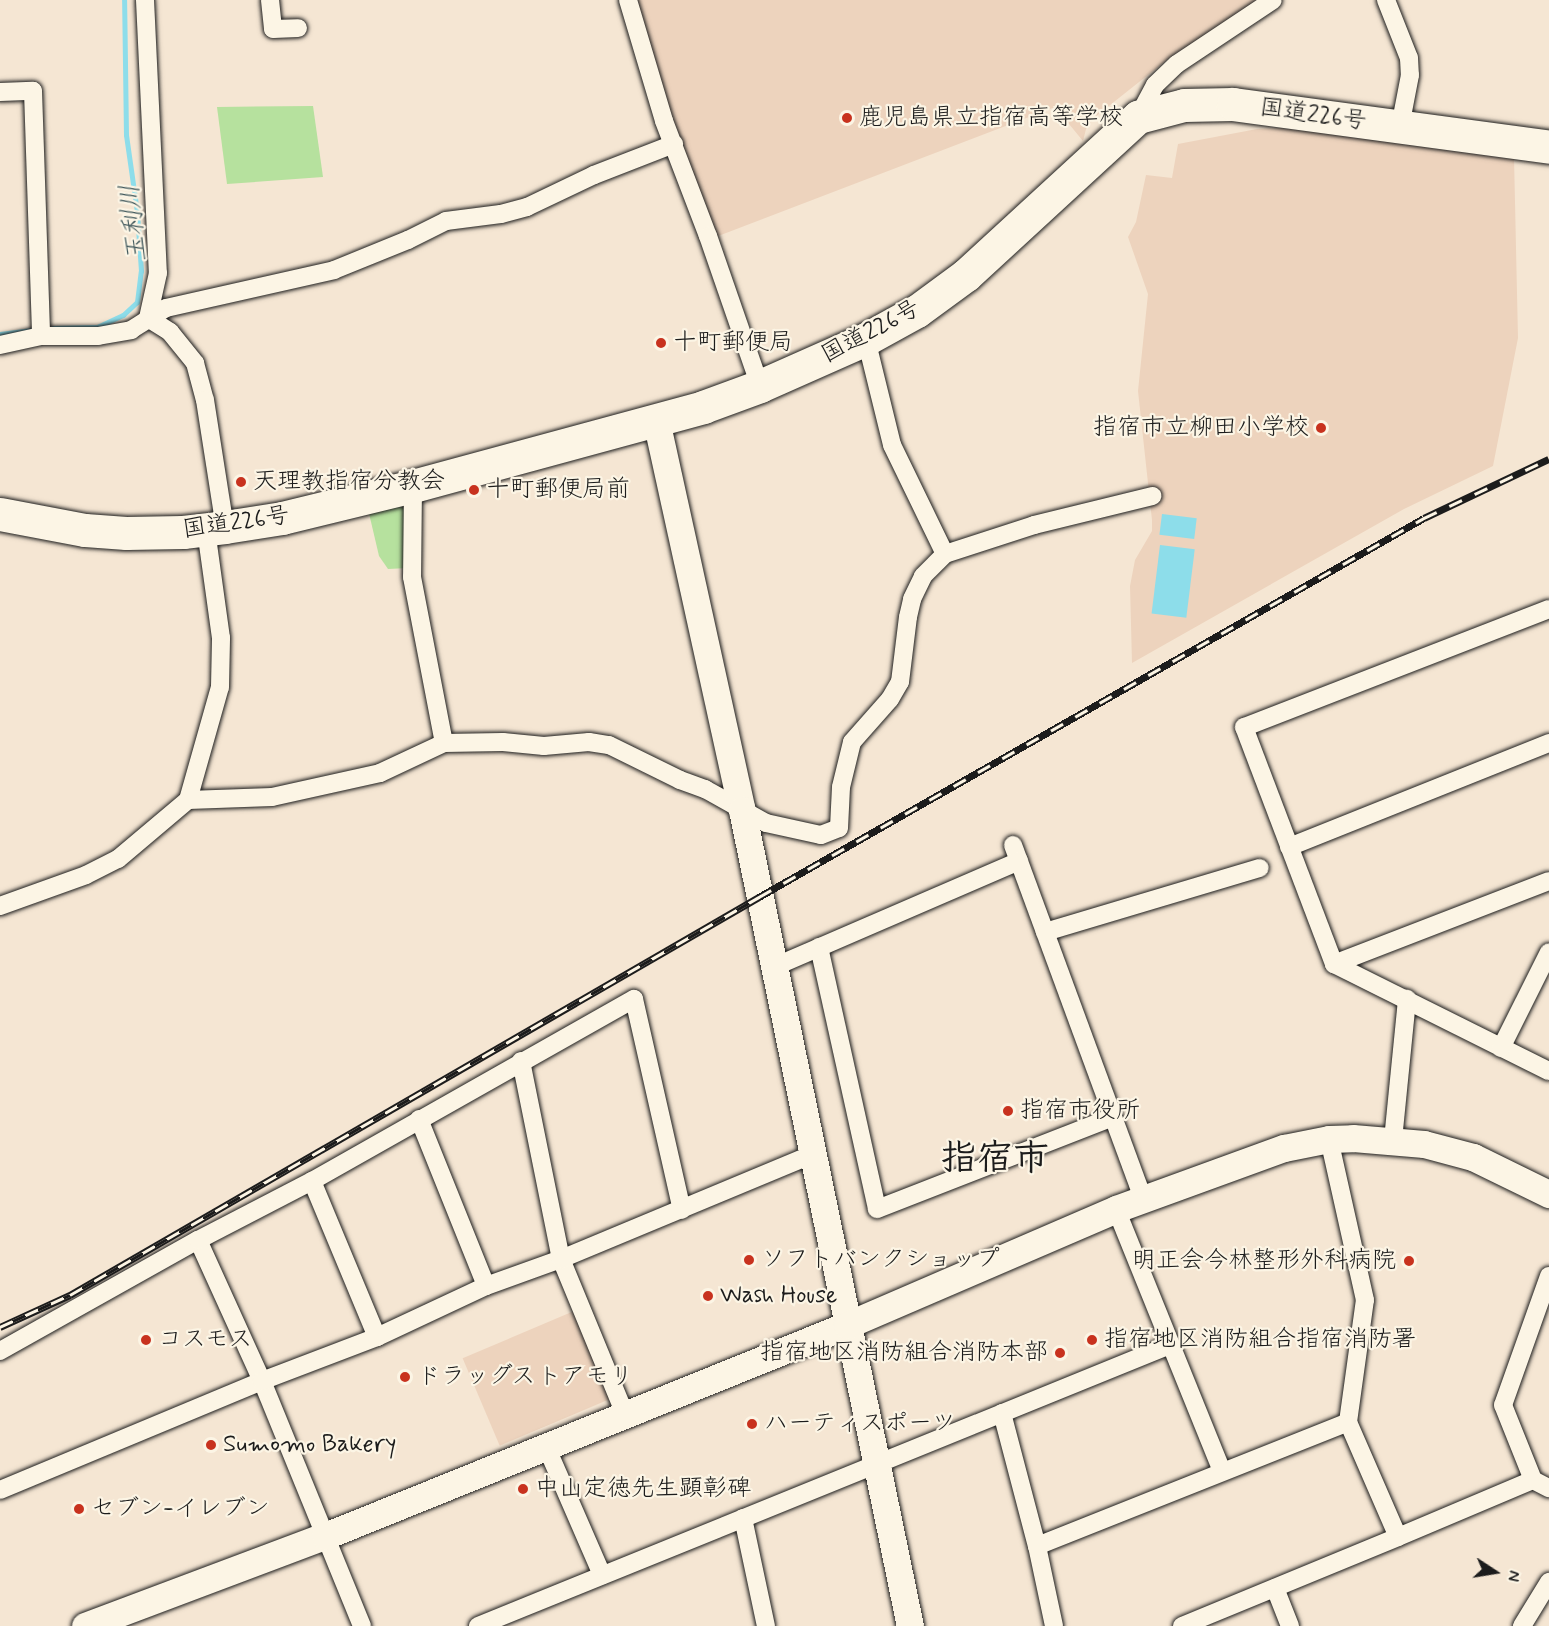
<!DOCTYPE html>
<meta charset="utf-8">
<style>
body{margin:0}
#map{position:relative;width:1549px;height:1626px;overflow:hidden;background:#f5e6d3;font-family:Mynerve,"Klee One",sans-serif}
div>[style]{position:absolute}
.built>*{inset:0;background:#edd3bd;transform-origin:0 0}
.green>*{inset:0;background:#b6e19e}
.water>*{inset:0;background:#8dddea;transform-origin:0 0}
.stream>*{height:5px;margin:-2.5px;padding:0 2.5px;transform-origin:2.5px;border-radius:2.5px;background:#8dddea}
.roads{filter:drop-shadow(0 0 2px #1c1c1c) drop-shadow(0 0 2px #1c1c1c)}
.street>*{height:18px;margin:-9px;padding:0 9px;transform-origin:9px;border-radius:9px;background:#fcf5e5}
.secondary>*{height:27px;margin:-13.5px;padding:0 13.5px;transform-origin:13.5px;border-radius:13.5px;background:#fcf5e5}
.highway>*{height:33px;margin:-16.5px;padding:0 16.5px;transform-origin:16.5px;border-radius:16.5px;background:#fcf5e5}
.rail>*{height:7px;margin-top:-3.5px;transform-origin:0;background:repeating-linear-gradient(90deg,#fcf5e5 0 14px,#1c1c1c 0 28px);box-sizing:border-box;border-block:2px solid #1c1c1c}
.dots>*{width:16px;height:16px;translate:-50% -50%;box-sizing:border-box;border:3px solid #fcf5e5;border-radius:50%}
span{translate:-50% -50%;white-space:nowrap;text-align:center;line-height:1.15;-webkit-text-stroke:4.5px #fcf5e5;paint-order:stroke}
.street-label{font-size:24px;color:#1c1c1c}
.poi-label{font-size:24px;color:#1c1c1c}
.left{translate:0 -50%;text-align:left}
.right{translate:-100% -50%;text-align:right}
.water-label{font-size:26px;color:#3e565a;font-style:italic}
.town-label{font-size:36px;color:#1c1c1c;font-weight:700}
.north{position:absolute;left:1465px;top:1542px;width:60px;height:60px;-webkit-text-stroke:4px #fcf5e5;paint-order:stroke;rotate:102deg;font-size:16px;font-weight:700;line-height:24px;text-align:center;color:#1c1c1c}
.north::after{content:'';display:block;margin:auto;width:21px;height:27px;background:#1c1c1c;clip-path:polygon(50% 0,100% 100%,50% 72%,0 100%)}
</style>
<div id="map">
<div class="built">
<div style="clip-path:polygon(632px 0,1260px 0,1168px 59px,1095px 117px,1086px 129px,1083px 141px,1055px 107px,713px 238px)"></div>
<div style="clip-path:polygon(1301px 127px,1514px 157px,1518px 338px,1493px 466px,1404px 509px,1132px 663px,1130px 586px,1135px 560px,1152px 531px,1152px 520px,1138px 391px,1148px 294px,1128px 237px,1136px 222px,1146px 175px,1172px 178px,1178px 144px,1257px 129px)"></div>
<div style="left:574px;top:1311px;width:95px;height:121px;rotate:67deg"></div>
</div>
<div class="green">
<div style="clip-path:polygon(313px 106px,323px 177px,227px 184px,217px 107px)"></div>
<div style="clip-path:polygon(407px 498px,408px 568px,388px 569px,379px 556px,368px 509px)"></div>
</div>
<div class="water">
<div style="left:1162px;top:514px;width:35px;height:21px;rotate:7deg"></div>
<div style="left:1160px;top:545px;width:35px;height:69px;rotate:7deg"></div>
</div>
<div class="stream">
<div style="left:53px;top:328px;width:44px;rotate:-1.3deg"></div>
<div style="left:97px;top:327px;width:29px;rotate:-25deg"></div>
<div style="left:123px;top:315px;width:19px;rotate:-43deg"></div>
<div style="left:137px;top:302px;width:31px;rotate:-83deg"></div>
<div style="left:141px;top:271px;width:59px;rotate:-93.9deg"></div>
<div style="left:137px;top:212px;width:78px;rotate:-98.1deg"></div>
<div style="left:126px;top:135px;width:135px;rotate:-90.8deg"></div>
<div style="left:0;top:334px;width:32px;rotate:-7deg"></div>
</div>
<div class="roads">
<div class="street">
<div style="left:145px;top:0;width:273px;rotate:87.3deg"></div>
<div style="left:158px;top:273px;width:46px;rotate:102.5deg"></div>
<div style="left:270px;top:0;width:29px;rotate:84deg"></div>
<div style="left:273px;top:29px;width:25px;rotate:-2deg"></div>
<div style="left:628px;top:0;width:126px;rotate:73.4deg"></div>
<div style="left:664px;top:121px;width:123px;rotate:69.1deg"></div>
<div style="left:708px;top:236px;width:159px;rotate:70.9deg"></div>
<div style="left:1386px;top:0;width:62px;rotate:68.4deg"></div>
<div style="left:1409px;top:58px;width:17px;rotate:87deg"></div>
<div style="left:1410px;top:75px;width:53px;rotate:100.9deg"></div>
<div style="left:0;top:92px;width:33px;rotate:-2deg"></div>
<div style="left:33px;top:91px;width:245px;rotate:88.1deg"></div>
<div style="left:1138px;top:117px;width:36px;rotate:-62deg"></div>
<div style="left:1155px;top:85px;width:30px;rotate:-44deg"></div>
<div style="left:1177px;top:64px;width:115px;rotate:-33.7deg"></div>
<div style="left:148px;top:318px;width:26px;rotate:32deg"></div>
<div style="left:170px;top:332px;width:40px;rotate:51deg"></div>
<div style="left:195px;top:363px;width:38px;rotate:75deg"></div>
<div style="left:205px;top:400px;width:129px;rotate:81.1deg"></div>
<div style="left:866px;top:339px;width:109px;rotate:76.2deg"></div>
<div style="left:892px;top:445px;width:121px;rotate:64.1deg"></div>
<div style="left:0;top:345px;width:42px;rotate:-12.4deg"></div>
<div style="left:41px;top:336px;width:57px"></div>
<div style="left:98px;top:336px;width:34px;rotate:-10deg"></div>
<div style="left:131px;top:330px;width:41px;rotate:-32.2deg"></div>
<div style="left:166px;top:308px;width:172px;rotate:-12.7deg"></div>
<div style="left:334px;top:270px;width:80px;rotate:-22.1deg"></div>
<div style="left:408px;top:240px;width:42px;rotate:-26.6deg"></div>
<div style="left:446px;top:221px;width:55px;rotate:-7.3deg"></div>
<div style="left:501px;top:214px;width:27px;rotate:-15deg"></div>
<div style="left:527px;top:207px;width:74px;rotate:-25.5deg"></div>
<div style="left:594px;top:175px;width:86px;rotate:-21.2deg"></div>
<div style="left:413px;top:486px;width:91px;rotate:90.6deg"></div>
<div style="left:412px;top:577px;width:169px;rotate:79.1deg"></div>
<div style="left:1549px;top:609px;width:327px;rotate:158.8deg"></div>
<div style="left:1244px;top:727px;width:254px;rotate:69.2deg"></div>
<div style="left:1334px;top:964px;width:240px;rotate:26.5deg"></div>
<div style="left:188px;top:800px;width:84px;rotate:-2deg"></div>
<div style="left:272px;top:797px;width:111px;rotate:-12.5deg"></div>
<div style="left:380px;top:773px;width:71px;rotate:-25.1deg"></div>
<div style="left:444px;top:743px;width:59px;rotate:-1deg"></div>
<div style="left:503px;top:742px;width:41px;rotate:5.6deg"></div>
<div style="left:544px;top:746px;width:45px;rotate:-5.1deg"></div>
<div style="left:589px;top:742px;width:20px;rotate:9deg"></div>
<div style="left:609px;top:745px;width:79px;rotate:26.2deg"></div>
<div style="left:680px;top:780px;width:27px;rotate:20deg"></div>
<div style="left:705px;top:789px;width:70px;rotate:29.1deg"></div>
<div style="left:766px;top:823px;width:56px;rotate:12.3deg"></div>
<div style="left:821px;top:835px;width:19px;rotate:-21deg"></div>
<div style="left:839px;top:828px;width:41px;rotate:-87.2deg"></div>
<div style="left:841px;top:787px;width:46px;rotate:-76.3deg"></div>
<div style="left:852px;top:742px;width:57px;rotate:-48.5deg"></div>
<div style="left:890px;top:699px;width:20px;rotate:-60deg"></div>
<div style="left:900px;top:682px;width:65px;rotate:-83deg"></div>
<div style="left:908px;top:617px;width:18px;rotate:-77deg"></div>
<div style="left:912px;top:599px;width:25px;rotate:-64deg"></div>
<div style="left:923px;top:576px;width:31px;rotate:-45deg"></div>
<div style="left:945px;top:554px;width:94px;rotate:-18deg"></div>
<div style="left:1034px;top:525px;width:122px;rotate:-13.8deg"></div>
<div style="left:1013px;top:845px;width:377px;rotate:69.8deg"></div>
<div style="left:1289px;top:847px;width:280px;rotate:-21.8deg"></div>
<div style="left:0;top:906px;width:91px;rotate:-19.8deg"></div>
<div style="left:86px;top:875px;width:36px;rotate:-27deg"></div>
<div style="left:118px;top:859px;width:92px;rotate:-40.1deg"></div>
<div style="left:188px;top:800px;width:117px;rotate:-74.2deg"></div>
<div style="left:220px;top:687px;width:49px;rotate:-88.8deg"></div>
<div style="left:221px;top:638px;width:109px;rotate:-97.9deg"></div>
<div style="left:1045px;top:932px;width:224px;rotate:-16.6deg"></div>
<div style="left:819px;top:947px;width:268px;rotate:77.5deg"></div>
<div style="left:877px;top:1209px;width:253px;rotate:-21.3deg"></div>
<div style="left:1334px;top:964px;width:230px;rotate:-21.1deg"></div>
<div style="left:774px;top:967px;width:267px;rotate:-23.4deg"></div>
<div style="left:1501px;top:1048px;width:107px;rotate:-63.4deg"></div>
<div style="left:521px;top:1061px;width:202px;rotate:78.6deg"></div>
<div style="left:561px;top:1259px;width:168px;rotate:67.6deg"></div>
<div style="left:419px;top:1119px;width:180px;rotate:68.1deg"></div>
<div style="left:1393px;top:1140px;width:142px;rotate:-84.3deg"></div>
<div style="left:312px;top:1181px;width:169px;rotate:67.4deg"></div>
<div style="left:1116px;top:1209px;width:283px;rotate:68deg"></div>
<div style="left:198px;top:1240px;width:155px;rotate:65.6deg"></div>
<div style="left:262px;top:1381px;width:265px;rotate:67.8deg"></div>
<div style="left:1549px;top:1276px;width:137px;rotate:109.6deg"></div>
<div style="left:1503px;top:1405px;width:81px;rotate:68.2deg"></div>
<div style="left:1533px;top:1480px;width:18px;rotate:27deg"></div>
<div style="left:0;top:1351px;width:227px;rotate:-29.3deg"></div>
<div style="left:198px;top:1240px;width:128px;rotate:-27.4deg"></div>
<div style="left:312px;top:1181px;width:370px;rotate:-29.5deg"></div>
<div style="left:634px;top:999px;width:216px;rotate:77.2deg"></div>
<div style="left:1002px;top:1413px;width:138px;rotate:75.3deg"></div>
<div style="left:1037px;top:1546px;width:82px;rotate:78deg"></div>
<div style="left:1348px;top:1422px;width:125px;rotate:66.5deg"></div>
<div style="left:1398px;top:1537px;width:147px;rotate:-22.9deg"></div>
<div style="left:546px;top:1446px;width:141px;rotate:66.5deg"></div>
<div style="left:0;top:1490px;width:284px;rotate:-22.6deg"></div>
<div style="left:262px;top:1381px;width:123px;rotate:-20.9deg"></div>
<div style="left:377px;top:1337px;width:120px;rotate:-25.1deg"></div>
<div style="left:486px;top:1286px;width:80px;rotate:-19.8deg"></div>
<div style="left:561px;top:1259px;width:273px;rotate:-22.6deg"></div>
<div style="left:743px;top:1518px;width:110px;rotate:78deg"></div>
<div style="left:1037px;top:1546px;width:335px;rotate:-21.7deg"></div>
<div style="left:1348px;top:1422px;width:123px;rotate:-82.1deg"></div>
<div style="left:1365px;top:1300px;width:165px;rotate:-102.6deg"></div>
<div style="left:1275px;top:1588px;width:41px;rotate:68.5deg"></div>
<div style="left:478px;top:1626px;width:747px;rotate:-22.1deg"></div>
<div style="left:1182px;top:1626px;width:234px;rotate:-22.4deg"></div>
<div style="left:1522px;top:1626px;width:52px;rotate:-58.5deg"></div>
</div>
<div class="secondary">
<div style="left:656px;top:420px;width:399px;rotate:77.6deg"></div>
<div style="left:742px;top:810px;width:833px;rotate:78.37deg"></div>
<div style="left:85px;top:1626px;width:256px;rotate:-20.6deg"></div>
<div style="left:325px;top:1536px;width:563px;rotate:-22.01deg"></div>
<div style="left:847px;top:1325px;width:293px;rotate:-23.3deg"></div>
<div style="left:1116px;top:1209px;width:179px;rotate:-20deg"></div>
<div style="left:1284px;top:1148px;width:46px;rotate:-11.3deg"></div>
<div style="left:1329px;top:1139px;width:24px;rotate:-2deg"></div>
<div style="left:1353px;top:1138px;width:71px;rotate:4.8deg"></div>
<div style="left:1424px;top:1144px;width:51px;rotate:14.9deg"></div>
<div style="left:1473px;top:1157px;width:85px;rotate:26deg"></div>
</div>
<div class="highway">
<div style="left:0;top:514px;width:86px;rotate:10.7deg"></div>
<div style="left:85px;top:530px;width:41px;rotate:4.2deg"></div>
<div style="left:126px;top:533px;width:57px;rotate:-1deg"></div>
<div style="left:183px;top:532px;width:42px;rotate:-6.8deg"></div>
<div style="left:225px;top:527px;width:58px;rotate:-9deg"></div>
<div style="left:282px;top:518px;width:135px;rotate:-13.7deg"></div>
<div style="left:413px;top:486px;width:301px;rotate:-15.2deg"></div>
<div style="left:703px;top:407px;width:61px;rotate:-20.2deg"></div>
<div style="left:760px;top:386px;width:116px;rotate:-23.9deg"></div>
<div style="left:866px;top:339px;width:58px;rotate:-28.8deg"></div>
<div style="left:917px;top:311px;width:61px;rotate:-36.3deg"></div>
<div style="left:966px;top:275px;width:234px;rotate:-42.6deg"></div>
<div style="left:1138px;top:117px;width:48px;rotate:-14.6deg"></div>
<div style="left:1184px;top:105px;width:49px;rotate:-1.2deg"></div>
<div style="left:1233px;top:104px;width:319px;rotate:7.7deg"></div>
</div>
</div>
<div class="rail">
<div style="left:0;top:1327px;width:77px;rotate:-24.6deg"></div>
<div style="left:70px;top:1295px;width:796px;rotate:-30.01deg"></div>
<div style="left:759px;top:897px;width:765px;rotate:-29.68deg"></div>
<div style="left:1424px;top:518px;width:138px;rotate:-25.3deg"></div>
</div>
<div class="dots">
<div style="left:847px;top:118px;background:#c8321e"></div>
<div style="left:661px;top:343px;background:#c8321e"></div>
<div style="left:1321px;top:428px;background:#c8321e"></div>
<div style="left:241px;top:482px;background:#c8321e"></div>
<div style="left:474px;top:490px;background:#c8321e"></div>
<div style="left:1008px;top:1111px;background:#c8321e"></div>
<div style="left:749px;top:1260px;background:#c8321e"></div>
<div style="left:1409px;top:1261px;background:#c8321e"></div>
<div style="left:708px;top:1296px;background:#c8321e"></div>
<div style="left:146px;top:1340px;background:#c8321e"></div>
<div style="left:1092px;top:1340px;background:#c8321e"></div>
<div style="left:1060px;top:1353px;background:#c8321e"></div>
<div style="left:405px;top:1377px;background:#c8321e"></div>
<div style="left:752px;top:1424px;background:#c8321e"></div>
<div style="left:211px;top:1445px;background:#c8321e"></div>
<div style="left:523px;top:1489px;background:#c8321e"></div>
<div style="left:79px;top:1509px;background:#c8321e"></div>
</div>
<div class="street-label">
<span style="left:1313px;top:115px;rotate:8deg">国道226号</span>
<span style="left:871px;top:332px;rotate:-28deg">国道226号</span>
<span style="left:236px;top:523px;rotate:-8deg">国道226号</span>
</div>
<div class="poi-label">
<span class="left" style="left:859px;top:118px">鹿児島県立指宿高等学校</span>
<span class="left" style="left:673px;top:343px">十町郵便局</span>
<span class="right" style="left:1309px;top:428px">指宿市立柳田小学校</span>
<span class="left" style="left:253px;top:482px">天理教指宿分教会</span>
<span class="left" style="left:486px;top:490px">十町郵便局前</span>
<span class="left" style="left:1020px;top:1111px">指宿市役所</span>
<span class="left" style="left:761px;top:1260px">ソフトバンクショップ</span>
<span class="right" style="left:1396px;top:1261px">明正会今林整形外科病院</span>
<span class="left" style="left:720px;top:1296px">Wash House</span>
<span class="left" style="left:158px;top:1340px">コスモス</span>
<span class="left" style="left:1104px;top:1340px">指宿地区消防組合指宿消防署</span>
<span class="right" style="left:1048px;top:1353px">指宿地区消防組合消防本部</span>
<span class="left" style="left:417px;top:1377px">ドラッグストアモリ</span>
<span class="left" style="left:764px;top:1424px">ハーティスポーツ</span>
<span class="left" style="left:223px;top:1445px">Sumomo Bakery</span>
<span class="left" style="left:535px;top:1489px">中山定徳先生顕彰碑</span>
<span class="left" style="left:91px;top:1509px">セブン-イレブン</span>
</div>
<div class="water-label">
<span style="left:135px;top:223px;rotate:-96deg">玉利川</span>
</div>
<div class="town-label">
<span style="left:995px;top:1160px">指宿市</span>
</div>
<div class="north">N</div>
</div>
